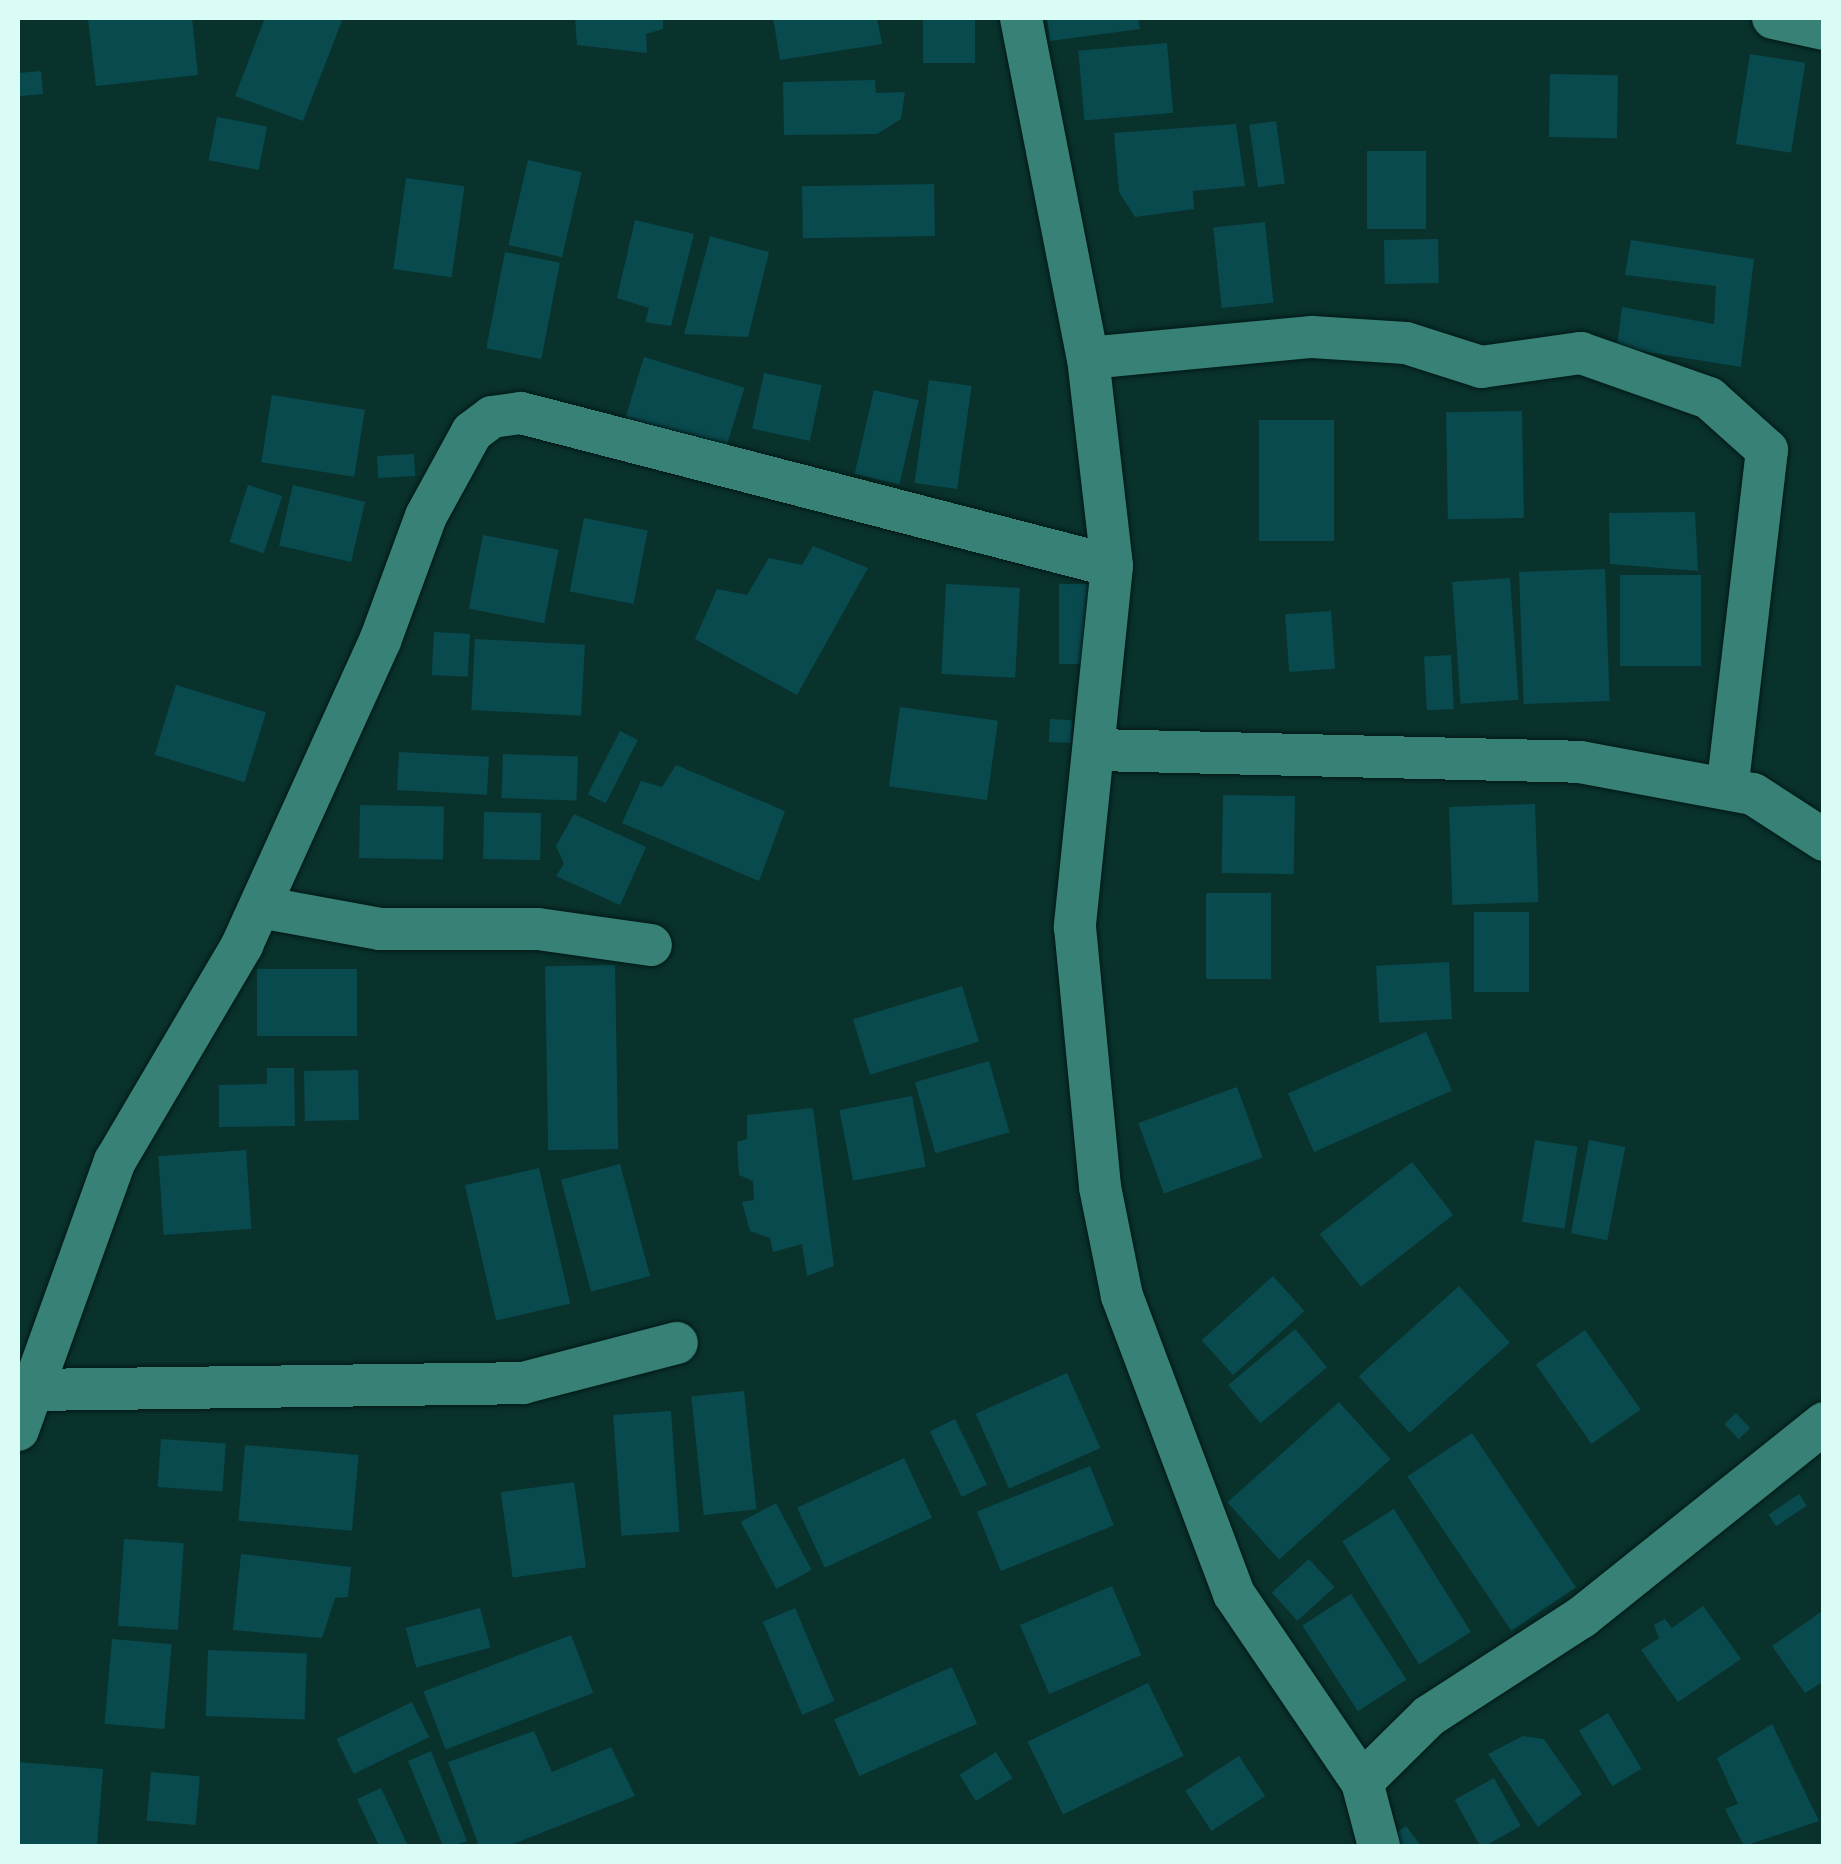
<!DOCTYPE html>
<style>
body{margin:0}
#map{position:relative;width:1841px;height:1864px;overflow:hidden;background:#09322d;font-family:"DM Sans",sans-serif}
div>[style]{position:absolute}
.building>*{inset:0;background:#094a4f;transform-origin:0 0}
.roads{filter:drop-shadow(0 0 2px #021815) drop-shadow(0 0 2px #021815)}
.minor>*{height:42px;margin:-21px;padding:0 21px;transform-origin:21px;border-radius:21px;background:#378177}
span{translate:-50% -50%;white-space:nowrap;text-align:center;line-height:1.15;-webkit-text-stroke:8px #09322d;paint-order:stroke}
.frame{position:absolute;inset:0;border:20px solid #d9fcf6;pointer-events:none}
</style>
<div id="map">
<div class="building">
<div style="clip-path:polygon(192px 18px,198px 75px,96px 86px,88px 19px)"></div>
<div style="clip-path:polygon(265px 18px,343px 18px,303px 121px,235px 96px)"></div>
<div style="clip-path:polygon(575px 18px,663px 18px,663px 29px,646px 34px,647px 53px,577px 45px)"></div>
<div style="clip-path:polygon(773px 18px,877px 18px,882px 44px,780px 60px)"></div>
<div style="left:923px;top:18px;width:52px;height:45px"></div>
<div style="clip-path:polygon(1047px 18px,1138px 18px,1140px 29px,1050px 41px)"></div>
<div style="left:1167px;top:43px;width:70px;height:89px;rotate:85deg"></div>
<div style="left:1750px;top:54px;width:56px;height:91px;rotate:9deg"></div>
<div style="left:41px;top:71px;width:23px;height:23px;rotate:85deg"></div>
<div style="left:1550px;top:74px;width:68px;height:63px;rotate:1deg"></div>
<div style="clip-path:polygon(875px 80px,876px 93px,905px 92px,901px 119px,877px 134px,784px 135px,783px 82px)"></div>
<div style="left:217px;top:117px;width:51px;height:44px;rotate:11deg"></div>
<div style="left:1276px;top:121px;width:63px;height:27px;rotate:82deg"></div>
<div style="clip-path:polygon(1236px 124px,1245px 186px,1193px 191px,1194px 209px,1135px 217px,1119px 192px,1114px 133px)"></div>
<div style="left:1367px;top:151px;width:59px;height:78px"></div>
<div style="left:528px;top:160px;width:55px;height:87px;rotate:13deg"></div>
<div style="left:406px;top:178px;width:59px;height:92px;rotate:8deg"></div>
<div style="left:934px;top:184px;width:52px;height:132px;rotate:89deg"></div>
<div style="clip-path:polygon(635px 220px,694px 234px,671px 326px,645px 322px,649px 308px,617px 298px)"></div>
<div style="left:1265px;top:222px;width:81px;height:52px;rotate:84deg"></div>
<div style="clip-path:polygon(710px 236px,769px 252px,748px 337px,684px 334px)"></div>
<div style="left:1438px;top:239px;width:44px;height:54px;rotate:89deg"></div>
<div style="clip-path:polygon(1631px 240px,1754px 259px,1741px 367px,1617px 347px,1622px 307px,1714px 324px,1716px 286px,1625px 275px)"></div>
<div style="left:505px;top:252px;width:56px;height:98px;rotate:11deg"></div>
<div style="left:644px;top:357px;width:105px;height:64px;rotate:17deg"></div>
<div style="left:764px;top:373px;width:59px;height:57px;rotate:12deg"></div>
<div style="left:929px;top:380px;width:43px;height:104px;rotate:8deg"></div>
<div style="left:874px;top:390px;width:46px;height:86px;rotate:13deg"></div>
<div style="left:272px;top:395px;width:94px;height:68px;rotate:9deg"></div>
<div style="left:1522px;top:411px;width:107px;height:76px;rotate:89deg"></div>
<div style="left:1259px;top:420px;width:75px;height:121px"></div>
<div style="left:414px;top:454px;width:22px;height:37px;rotate:87deg"></div>
<div style="left:248px;top:485px;width:36px;height:60px;rotate:18deg"></div>
<div style="left:293px;top:485px;width:74px;height:62px;rotate:13deg"></div>
<div style="clip-path:polygon(1695px 512px,1698px 571px,1610px 564px,1609px 513px)"></div>
<div style="left:584px;top:518px;width:65px;height:75px;rotate:11deg"></div>
<div style="left:483px;top:535px;width:77px;height:75px;rotate:11deg"></div>
<div style="clip-path:polygon(813px 546px,868px 568px,797px 695px,695px 639px,717px 589px,747px 595px,769px 558px,802px 565px)"></div>
<div style="left:1605px;top:569px;width:132px;height:86px;rotate:88deg"></div>
<div style="left:1620px;top:575px;width:81px;height:91px"></div>
<div style="left:1510px;top:578px;width:122px;height:58px;rotate:86deg"></div>
<div style="left:946px;top:584px;width:74px;height:90px;rotate:3deg"></div>
<div style="left:1059px;top:584px;width:31px;height:80px"></div>
<div style="left:1331px;top:611px;width:58px;height:46px;rotate:86deg"></div>
<div style="left:434px;top:632px;width:36px;height:43px;rotate:3deg"></div>
<div style="left:475px;top:639px;width:110px;height:71px;rotate:3deg"></div>
<div style="left:1451px;top:655px;width:54px;height:27px;rotate:87deg"></div>
<div style="left:176px;top:685px;width:94px;height:73px;rotate:17deg"></div>
<div style="left:900px;top:707px;width:99px;height:80px;rotate:8deg"></div>
<div style="left:1050px;top:719px;width:22px;height:23px;rotate:3deg"></div>
<div style="left:620px;top:731px;width:20px;height:71px;rotate:27deg"></div>
<div style="left:399px;top:752px;width:90px;height:38px;rotate:3deg"></div>
<div style="left:503px;top:754px;width:75px;height:44px;rotate:2deg"></div>
<div style="clip-path:polygon(676px 765px,785px 811px,759px 881px,622px 823px,641px 781px,662px 787px)"></div>
<div style="left:1223px;top:795px;width:72px;height:78px;rotate:1deg"></div>
<div style="left:1535px;top:804px;width:98px;height:86px;rotate:88deg"></div>
<div style="left:360px;top:805px;width:84px;height:53px;rotate:1deg"></div>
<div style="left:484px;top:812px;width:57px;height:47px;rotate:1deg"></div>
<div style="clip-path:polygon(574px 814px,646px 847px,620px 905px,556px 876px,564px 864px,556px 846px)"></div>
<div style="left:1206px;top:893px;width:65px;height:86px"></div>
<div style="left:1474px;top:912px;width:55px;height:80px"></div>
<div style="left:1449px;top:962px;width:57px;height:73px;rotate:87deg"></div>
<div style="left:615px;top:965px;width:184px;height:70px;rotate:89deg"></div>
<div style="left:357px;top:969px;width:67px;height:100px;rotate:90deg"></div>
<div style="left:962px;top:986px;width:58px;height:114px;rotate:73deg"></div>
<div style="left:1426px;top:1032px;width:64px;height:151px;rotate:66deg"></div>
<div style="left:989px;top:1061px;width:74px;height:77px;rotate:74deg"></div>
<div style="clip-path:polygon(267px 1068px,294px 1068px,295px 1126px,219px 1127px,219px 1085px,267px 1084px)"></div>
<div style="left:358px;top:1070px;width:50px;height:54px;rotate:89deg"></div>
<div style="left:1237px;top:1087px;width:75px;height:105px;rotate:70deg"></div>
<div style="left:912px;top:1096px;width:72px;height:74px;rotate:79deg"></div>
<div style="clip-path:polygon(813px 1108px,834px 1266px,807px 1276px,802px 1244px,773px 1252px,770px 1238px,750px 1231px,742px 1202px,754px 1200px,753px 1181px,739px 1175px,737px 1142px,747px 1139px,747px 1115px)"></div>
<div style="left:1535px;top:1140px;width:43px;height:83px;rotate:9deg"></div>
<div style="left:1589px;top:1140px;width:37px;height:95px;rotate:11deg"></div>
<div style="left:246px;top:1150px;width:79px;height:88px;rotate:86deg"></div>
<div style="left:1412px;top:1162px;width:67px;height:117px;rotate:52deg"></div>
<div style="left:620px;top:1164px;width:116px;height:61px;rotate:75deg"></div>
<div style="left:539px;top:1168px;width:139px;height:76px;rotate:77deg"></div>
<div style="left:1273px;top:1276px;width:47px;height:96px;rotate:48deg"></div>
<div style="left:1459px;top:1286px;width:76px;height:135px;rotate:48deg"></div>
<div style="left:1295px;top:1329px;width:50px;height:87px;rotate:50deg"></div>
<div style="left:1585px;top:1330px;width:97px;height:60px;rotate:55deg"></div>
<div style="left:1067px;top:1373px;width:82px;height:100px;rotate:66deg"></div>
<div style="left:744px;top:1391px;width:119px;height:53px;rotate:84deg"></div>
<div style="left:1339px;top:1402px;width:77px;height:150px;rotate:48deg"></div>
<div style="left:671px;top:1411px;width:121px;height:58px;rotate:86deg"></div>
<div style="left:1736px;top:1413px;width:21px;height:16px;rotate:47deg"></div>
<div style="left:955px;top:1419px;width:73px;height:28px;rotate:64deg"></div>
<div style="left:1472px;top:1433px;width:186px;height:78px;rotate:56deg"></div>
<div style="left:161px;top:1439px;width:65px;height:48px;rotate:4deg"></div>
<div style="left:245px;top:1445px;width:114px;height:76px;rotate:5deg"></div>
<div style="left:904px;top:1458px;width:66px;height:118px;rotate:65deg"></div>
<div style="left:1090px;top:1466px;width:64px;height:122px;rotate:68deg"></div>
<div style="left:574px;top:1482px;width:86px;height:74px;rotate:82deg"></div>
<div style="left:1799px;top:1494px;width:14px;height:37px;rotate:56deg"></div>
<div style="left:776px;top:1503px;width:76px;height:40px;rotate:62deg"></div>
<div style="left:1394px;top:1509px;width:145px;height:61px;rotate:58deg"></div>
<div style="left:124px;top:1539px;width:60px;height:87px;rotate:4deg"></div>
<div style="clip-path:polygon(241px 1554px,351px 1567px,348px 1597px,335px 1598px,322px 1638px,233px 1630px)"></div>
<div style="left:1309px;top:1559px;width:38px;height:50px;rotate:48deg"></div>
<div style="left:1112px;top:1586px;width:75px;height:100px;rotate:67deg"></div>
<div style="left:1351px;top:1594px;width:102px;height:58px;rotate:57deg"></div>
<div style="clip-path:polygon(1703px 1606px,1741px 1659px,1678px 1702px,1641px 1650px,1659px 1638px,1654px 1625px,1665px 1619px,1672px 1628px)"></div>
<div style="left:480px;top:1608px;width:41px;height:77px;rotate:75deg"></div>
<div style="left:795px;top:1608px;width:101px;height:35px;rotate:67deg"></div>
<div style="clip-path:polygon(1821px 1612px,1824px 1681px,1805px 1693px,1772px 1646px)"></div>
<div style="left:571px;top:1635px;width:62px;height:158px;rotate:69deg"></div>
<div style="left:112px;top:1639px;width:60px;height:85px;rotate:5deg"></div>
<div style="left:208px;top:1650px;width:99px;height:66px;rotate:2deg"></div>
<div style="left:952px;top:1667px;width:62px;height:129px;rotate:66deg"></div>
<div style="left:1148px;top:1683px;width:81px;height:134px;rotate:64deg"></div>
<div style="left:412px;top:1702px;width:39px;height:84px;rotate:64deg"></div>
<div style="left:1608px;top:1713px;width:65px;height:34px;rotate:59deg"></div>
<div style="clip-path:polygon(1772px 1724px,1819px 1821px,1744px 1846px,1725px 1809px,1738px 1804px,1717px 1758px)"></div>
<div style="clip-path:polygon(534px 1731px,552px 1772px,611px 1747px,635px 1796px,508px 1846px,479px 1846px,448px 1762px)"></div>
<div style="clip-path:polygon(1523px 1736px,1544px 1739px,1582px 1794px,1538px 1827px,1488px 1754px)"></div>
<div style="clip-path:polygon(431px 1751px,467px 1841px,453px 1846px,443px 1846px,408px 1761px)"></div>
<div style="left:996px;top:1752px;width:31px;height:43px;rotate:58deg"></div>
<div style="left:1239px;top:1756px;width:48px;height:64px;rotate:57deg"></div>
<div style="clip-path:polygon(18px 1762px,103px 1769px,97px 1846px,18px 1846px)"></div>
<div style="left:151px;top:1772px;width:49px;height:49px;rotate:5deg"></div>
<div style="left:1494px;top:1778px;width:55px;height:45px;rotate:61deg"></div>
<div style="clip-path:polygon(381px 1788px,408px 1846px,379px 1846px,357px 1799px)"></div>
<div style="clip-path:polygon(1406px 1826px,1421px 1846px,1393px 1846px,1387px 1839px)"></div>
</div>
<div class="roads">
<div class="minor">
<div style="left:1021px;top:18px;width:347px;rotate:78.9deg"></div>
<div style="left:1088px;top:358px;width:209px;rotate:83.4deg"></div>
<div style="left:1112px;top:566px;width:363px;rotate:95.9deg"></div>
<div style="left:1075px;top:927px;width:261px;rotate:84.5deg"></div>
<div style="left:1100px;top:1187px;width:111px;rotate:78.6deg"></div>
<div style="left:1122px;top:1296px;width:318px;rotate:69.4deg"></div>
<div style="left:1234px;top:1594px;width:227px;rotate:55.8deg"></div>
<div style="left:1362px;top:1782px;width:66px;rotate:75.1deg"></div>
<div style="left:1773px;top:18px;width:52px;rotate:12.2deg"></div>
<div style="left:1088px;top:358px;width:225px;rotate:-5.4deg"></div>
<div style="left:1312px;top:337px;width:94px;rotate:3.7deg"></div>
<div style="left:1406px;top:343px;width:79px;rotate:17.7deg"></div>
<div style="left:1481px;top:367px;width:101px;rotate:-8deg"></div>
<div style="left:1581px;top:353px;width:136px;rotate:19.4deg"></div>
<div style="left:1709px;top:398px;width:78px;rotate:41.9deg"></div>
<div style="left:1767px;top:450px;width:341px;rotate:96.7deg"></div>
<div style="left:1097px;top:750px;width:483px;rotate:1.4deg"></div>
<div style="left:1580px;top:762px;width:176px;rotate:10.5deg"></div>
<div style="left:1753px;top:794px;width:85px;rotate:32.9deg"></div>
<div style="left:260px;top:907px;width:122px;rotate:10.4deg"></div>
<div style="left:380px;top:929px;width:158px"></div>
<div style="left:538px;top:929px;width:114px;rotate:8.1deg"></div>
<div style="left:31px;top:1390px;width:492px;rotate:-0.8deg"></div>
<div style="left:523px;top:1383px;width:159px;rotate:-14.6deg"></div>
<div style="left:18px;top:1430px;width:286px;rotate:-70.2deg"></div>
<div style="left:115px;top:1161px;width:251px;rotate:-59.5deg"></div>
<div style="left:242px;top:945px;width:334px;rotate:-65.6deg"></div>
<div style="left:380px;top:641px;width:133px;rotate:-69.8deg"></div>
<div style="left:426px;top:516px;width:96px;rotate:-61.3deg"></div>
<div style="left:472px;top:432px;width:25px;rotate:-37deg"></div>
<div style="left:492px;top:417px;width:29px;rotate:-8deg"></div>
<div style="left:521px;top:413px;width:610px;rotate:14.51deg"></div>
<div style="left:1362px;top:1782px;width:94px;rotate:-44.6deg"></div>
<div style="left:1429px;top:1716px;width:182px;rotate:-32.9deg"></div>
<div style="left:1582px;top:1617px;width:310px;rotate:-38.7deg"></div>
</div>
</div>
<div class="frame"></div>
</div>
